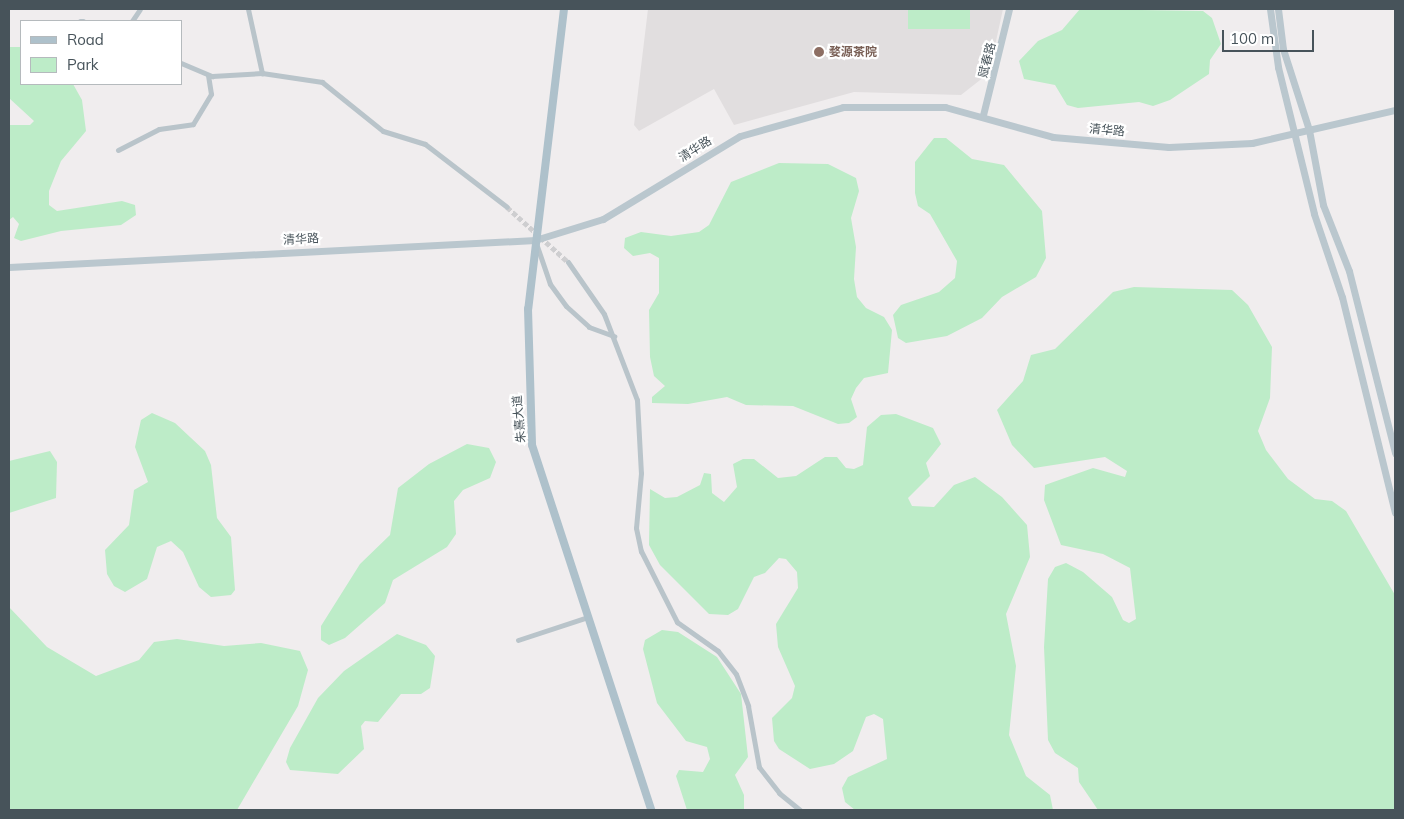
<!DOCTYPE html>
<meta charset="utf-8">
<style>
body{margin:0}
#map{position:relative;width:1404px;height:819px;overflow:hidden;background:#f0edee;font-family:Mulish,"Noto Sans SC",sans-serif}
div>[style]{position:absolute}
.education>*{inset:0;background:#e1dedf}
.green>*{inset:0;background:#bdecc8;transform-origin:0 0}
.street-tunnel>*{height:5px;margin-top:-2.5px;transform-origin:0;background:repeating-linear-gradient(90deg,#ceced0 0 5px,transparent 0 7.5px)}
.street>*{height:5px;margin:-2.5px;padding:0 2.5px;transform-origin:2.5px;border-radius:2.5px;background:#b9c4ca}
.secondary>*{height:7px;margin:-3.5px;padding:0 3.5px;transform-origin:3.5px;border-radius:3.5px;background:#bac7ce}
.primary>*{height:8px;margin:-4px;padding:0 4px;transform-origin:4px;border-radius:4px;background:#aec1cb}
.dots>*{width:14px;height:14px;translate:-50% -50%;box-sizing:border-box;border:2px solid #fff;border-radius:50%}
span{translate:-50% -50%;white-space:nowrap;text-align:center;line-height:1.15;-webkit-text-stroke:4.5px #fff;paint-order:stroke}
.education-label{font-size:12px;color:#785e54;font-weight:700}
.left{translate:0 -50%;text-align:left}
.street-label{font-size:12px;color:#47535a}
.frame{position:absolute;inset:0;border:10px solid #47535a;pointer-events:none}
.legend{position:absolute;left:20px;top:20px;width:162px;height:65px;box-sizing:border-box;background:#fff;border:1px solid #b5babd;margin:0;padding:6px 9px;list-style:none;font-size:15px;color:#47535a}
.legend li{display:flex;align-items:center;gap:10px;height:25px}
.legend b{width:25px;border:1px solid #b5babd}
.scale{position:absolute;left:1222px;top:30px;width:92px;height:22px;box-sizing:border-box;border:2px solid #47535a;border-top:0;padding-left:6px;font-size:15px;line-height:18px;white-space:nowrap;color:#47535a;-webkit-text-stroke:4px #fff;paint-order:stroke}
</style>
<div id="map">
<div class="education">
<div style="clip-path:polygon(648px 9px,1003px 9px,989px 73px,961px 95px,854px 92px,734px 125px,714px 89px,639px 131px,634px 125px)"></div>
</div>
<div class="green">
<div style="left:908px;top:9px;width:62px;height:20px"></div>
<div style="clip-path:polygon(1080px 9px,1203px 11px,1212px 18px,1221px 44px,1210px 60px,1209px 74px,1170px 100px,1153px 106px,1139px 102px,1078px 108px,1067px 105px,1055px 85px,1024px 79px,1019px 61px,1038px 41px,1062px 30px)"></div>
<div style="clip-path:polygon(9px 47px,21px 47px,21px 84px,73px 84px,82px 100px,86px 131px,61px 161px,49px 191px,49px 205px,57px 211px,122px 201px,135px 205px,136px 215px,121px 225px,61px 231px,21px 241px,14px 238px,19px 224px,13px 217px,9px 220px,9px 125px,30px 125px,34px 121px,9px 98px)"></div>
<div style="clip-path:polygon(934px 138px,946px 138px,972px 159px,1004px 165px,1042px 211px,1046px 258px,1036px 277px,1002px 297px,982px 318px,947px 336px,906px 343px,898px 338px,893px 315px,901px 305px,939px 292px,955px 278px,957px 261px,930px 214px,918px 206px,915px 193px,915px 162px)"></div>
<div style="clip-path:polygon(779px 163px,828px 164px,856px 178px,859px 191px,851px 218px,856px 247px,854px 279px,857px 297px,866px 308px,884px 317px,892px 330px,888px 373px,864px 378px,856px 388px,851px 399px,857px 417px,849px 423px,838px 424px,793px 406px,746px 405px,727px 397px,688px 404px,652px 403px,652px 397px,665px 386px,654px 376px,650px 357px,649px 310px,659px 293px,659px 258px,650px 253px,633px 256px,624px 248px,625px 238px,641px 232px,671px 236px,699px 232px,709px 225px,731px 182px)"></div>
<div style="clip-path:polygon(1134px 287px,1232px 290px,1248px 305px,1272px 347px,1270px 398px,1258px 431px,1266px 450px,1288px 479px,1315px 499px,1332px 501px,1346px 511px,1395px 595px,1395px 810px,1098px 810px,1079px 782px,1078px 768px,1055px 753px,1048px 740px,1044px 647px,1048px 579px,1055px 567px,1066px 563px,1083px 572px,1112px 597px,1123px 620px,1129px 623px,1136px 619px,1130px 568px,1103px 554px,1061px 545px,1044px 500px,1045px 485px,1093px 468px,1125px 477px,1127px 471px,1105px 457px,1034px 468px,1012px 445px,997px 410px,1023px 381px,1031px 355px,1055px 349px,1113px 292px)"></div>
<div style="clip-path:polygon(152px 413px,175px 423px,205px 451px,211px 465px,217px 518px,231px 537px,235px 590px,231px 595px,211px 597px,199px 587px,183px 552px,171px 541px,157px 547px,147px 579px,125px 592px,114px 586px,107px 574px,105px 550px,129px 525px,134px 490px,148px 482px,135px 447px,141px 420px)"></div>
<div style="clip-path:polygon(896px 414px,933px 428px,941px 444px,926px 463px,930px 476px,908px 498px,912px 506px,934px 507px,954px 485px,975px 477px,1002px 497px,1027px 525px,1030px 557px,1006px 614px,1016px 666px,1009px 735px,1026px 776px,1050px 795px,1053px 810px,855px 810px,845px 802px,842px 788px,848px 777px,887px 759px,883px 719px,874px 714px,866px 717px,853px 751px,834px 764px,810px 769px,779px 749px,774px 741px,772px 718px,792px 698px,795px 686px,778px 647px,776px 624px,798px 588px,797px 572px,786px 559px,779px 558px,765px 573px,754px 577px,738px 609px,728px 615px,709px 614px,660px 565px,649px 545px,650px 489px,665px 498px,677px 497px,700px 485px,704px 473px,711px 474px,712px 493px,724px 502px,737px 487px,733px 464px,743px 459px,754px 459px,778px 478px,796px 476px,825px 457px,837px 457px,846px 468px,854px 469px,863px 465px,867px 427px,881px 415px)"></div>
<div style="clip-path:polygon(467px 444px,489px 448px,496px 462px,490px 478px,463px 490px,454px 501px,456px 534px,447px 547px,393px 580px,385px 603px,345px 638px,329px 645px,321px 640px,321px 626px,360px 564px,390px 535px,398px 488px,429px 464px)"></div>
<div style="clip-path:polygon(50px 451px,57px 462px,56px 498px,9px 513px,9px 461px)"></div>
<div style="clip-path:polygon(9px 607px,47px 647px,96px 676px,139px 660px,154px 642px,177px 639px,224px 646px,261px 643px,300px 651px,308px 670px,298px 706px,237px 810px,9px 810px)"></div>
<div style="clip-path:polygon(662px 630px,678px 632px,717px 657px,741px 694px,748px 757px,735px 775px,744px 795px,744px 810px,687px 810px,676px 776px,679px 770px,703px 772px,710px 759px,707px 747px,686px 741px,657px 703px,643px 649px,645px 640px)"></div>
<div style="clip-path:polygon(397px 634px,426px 645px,435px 656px,430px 688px,421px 694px,401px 694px,378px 722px,365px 721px,361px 726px,364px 749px,338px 774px,290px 770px,286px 762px,290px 748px,318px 698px,344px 671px)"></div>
</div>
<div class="street-tunnel">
<div style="left:507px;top:207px;width:82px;rotate:42deg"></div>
</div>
<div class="street">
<div style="left:248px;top:9px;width:66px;rotate:77.7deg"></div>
<div style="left:262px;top:73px;width:61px;rotate:8.5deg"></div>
<div style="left:322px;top:82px;width:78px;rotate:38.8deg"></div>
<div style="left:383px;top:131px;width:44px;rotate:17.2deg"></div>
<div style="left:425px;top:144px;width:103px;rotate:37.5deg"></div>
<div style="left:80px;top:21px;width:3px"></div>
<div style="left:132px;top:21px;width:14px;rotate:-56deg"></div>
<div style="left:181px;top:63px;width:34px;rotate:23deg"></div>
<div style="left:212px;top:76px;width:50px;rotate:-3.4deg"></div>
<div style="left:118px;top:150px;width:46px;rotate:-27.1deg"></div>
<div style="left:159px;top:129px;width:34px;rotate:-8deg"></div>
<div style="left:193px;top:124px;width:35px;rotate:-59deg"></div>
<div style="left:211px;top:94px;width:19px;rotate:-99deg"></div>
<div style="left:537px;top:246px;width:40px;rotate:71.1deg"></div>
<div style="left:550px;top:284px;width:27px;rotate:54deg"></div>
<div style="left:566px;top:306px;width:31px;rotate:42deg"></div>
<div style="left:589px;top:327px;width:27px;rotate:20deg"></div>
<div style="left:568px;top:262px;width:63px;rotate:55.3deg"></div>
<div style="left:604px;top:314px;width:92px;rotate:69deg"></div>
<div style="left:637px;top:400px;width:73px;rotate:86.9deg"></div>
<div style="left:641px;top:473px;width:55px;rotate:95.2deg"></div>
<div style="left:636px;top:528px;width:24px;rotate:78deg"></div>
<div style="left:641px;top:551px;width:80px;rotate:63.1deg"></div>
<div style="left:677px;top:622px;width:50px;rotate:35.3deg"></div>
<div style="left:718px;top:651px;width:29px;rotate:52deg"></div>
<div style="left:736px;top:674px;width:34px;rotate:69deg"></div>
<div style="left:748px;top:706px;width:62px;rotate:79.8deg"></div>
<div style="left:759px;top:767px;width:33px;rotate:52deg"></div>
<div style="left:779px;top:793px;width:27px;rotate:39deg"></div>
<div style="left:518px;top:640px;width:74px;rotate:-18.2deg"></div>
</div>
<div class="secondary">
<div style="left:1270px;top:9px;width:59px;rotate:82.1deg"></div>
<div style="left:1278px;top:67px;width:151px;rotate:76.2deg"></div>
<div style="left:1314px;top:214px;width:88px;rotate:71.4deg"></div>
<div style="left:1342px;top:297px;width:222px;rotate:76.2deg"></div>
<div style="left:1278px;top:9px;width:40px;rotate:82.9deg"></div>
<div style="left:1283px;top:49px;width:85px;rotate:72.2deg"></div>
<div style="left:1309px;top:130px;width:76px;rotate:79.4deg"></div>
<div style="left:1323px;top:205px;width:71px;rotate:68.5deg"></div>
<div style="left:1349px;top:271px;width:188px;rotate:75.8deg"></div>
<div style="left:983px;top:115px;width:109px;rotate:-76.2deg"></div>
<div style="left:9px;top:267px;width:527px;rotate:-2.94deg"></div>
<div style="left:535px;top:240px;width:71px;rotate:-17.2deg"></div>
<div style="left:603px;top:219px;width:160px;rotate:-31.2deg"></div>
<div style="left:740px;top:136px;width:107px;rotate:-15.7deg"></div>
<div style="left:843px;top:107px;width:102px"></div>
<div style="left:945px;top:107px;width:112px;rotate:15.5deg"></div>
<div style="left:1053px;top:137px;width:116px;rotate:4.9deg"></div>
<div style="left:1169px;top:147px;width:83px;rotate:-2.8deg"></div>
<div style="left:1252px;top:143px;width:147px;rotate:-13deg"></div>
</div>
<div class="primary">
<div style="left:564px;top:9px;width:302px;rotate:96.8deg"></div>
<div style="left:528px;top:309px;width:136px;rotate:88.3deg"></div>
<div style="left:532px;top:445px;width:384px;rotate:71.9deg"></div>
</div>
<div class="dots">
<div style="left:819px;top:52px;background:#8d6e63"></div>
</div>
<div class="education-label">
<span class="left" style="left:829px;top:52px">婺源茶院</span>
</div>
<div class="street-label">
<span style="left:987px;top:60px;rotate:-76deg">赋春路</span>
<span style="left:1107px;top:130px;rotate:5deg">清华路</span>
<span style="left:695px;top:149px;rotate:-32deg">清华路</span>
<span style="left:301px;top:239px;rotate:-3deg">清华路</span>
<span style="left:519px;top:419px;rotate:-95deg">朱熹大道</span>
</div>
<div class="frame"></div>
<ul class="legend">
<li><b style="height:6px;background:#aec1cb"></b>Road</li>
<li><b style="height:14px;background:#bdecc8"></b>Park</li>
</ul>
<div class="scale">100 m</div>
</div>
